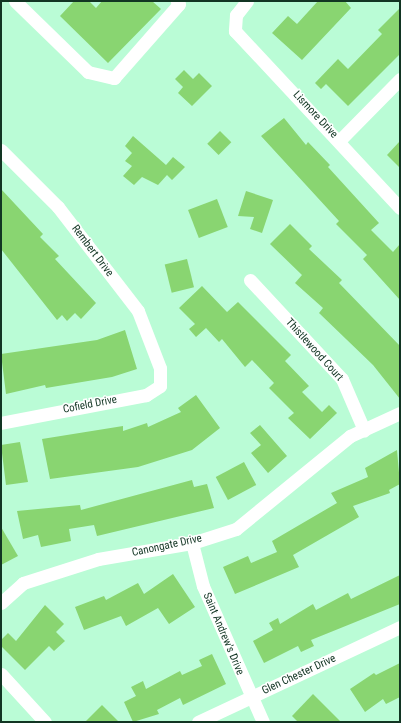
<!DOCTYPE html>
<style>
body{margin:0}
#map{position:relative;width:401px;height:723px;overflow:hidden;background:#bafcd6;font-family:"Roboto Condensed",sans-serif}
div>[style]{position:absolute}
.building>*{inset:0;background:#89d571;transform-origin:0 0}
.minor>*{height:13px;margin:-6.5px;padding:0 6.5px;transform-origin:6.5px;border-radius:6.5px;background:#fff}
span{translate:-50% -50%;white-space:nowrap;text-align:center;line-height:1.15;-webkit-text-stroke:3px #fff;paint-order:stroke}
.street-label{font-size:11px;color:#123523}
.frame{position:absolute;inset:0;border:2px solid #123523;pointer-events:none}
</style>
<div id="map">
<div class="building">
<div style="clip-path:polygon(74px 1px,89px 1px,96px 8px,102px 1px,152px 1px,161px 9px,108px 63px,60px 16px)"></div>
<div style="clip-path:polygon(318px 1px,345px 1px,351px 8px,302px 60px,272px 33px,288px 16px,297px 24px)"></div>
<div style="clip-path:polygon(400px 8px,400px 54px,348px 106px,326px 84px,321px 89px,315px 83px,338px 59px,348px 69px,382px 34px,378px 30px)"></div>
<div style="clip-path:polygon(184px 70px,193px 79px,199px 73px,212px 86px,192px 106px,178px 93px,183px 87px,175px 79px)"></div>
<div style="clip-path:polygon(284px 118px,306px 145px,308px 142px,330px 165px,328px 167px,379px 223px,371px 230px,393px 252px,400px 244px,400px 300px,363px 259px,367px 255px,336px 224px,339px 221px,261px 136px)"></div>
<div style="left:220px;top:131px;width:16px;height:18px;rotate:45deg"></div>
<div style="clip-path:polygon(133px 136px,166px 165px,173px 157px,185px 167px,172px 180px,167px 175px,158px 185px,142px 177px,134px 185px,123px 176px,132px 166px,125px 161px,132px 153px,125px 146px)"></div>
<div style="clip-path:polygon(400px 141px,400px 168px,387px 155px)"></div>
<div style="clip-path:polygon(1px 189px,43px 234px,40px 237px,59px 256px,55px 259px,96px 303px,81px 319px,75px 313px,67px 321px,62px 315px,57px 320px,1px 249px)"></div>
<div style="clip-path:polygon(246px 191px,273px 200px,262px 233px,250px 229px,254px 217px,238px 216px)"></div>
<div style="left:217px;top:199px;width:30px;height:31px;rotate:69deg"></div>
<div style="clip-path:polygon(290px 224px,312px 246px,309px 249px,342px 280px,339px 283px,400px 346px,400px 399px,373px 365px,319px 313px,323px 308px,295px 283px,302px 275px,270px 244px)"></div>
<div style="left:187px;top:259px;width:29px;height:23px;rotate:76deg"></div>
<div style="clip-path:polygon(202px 286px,227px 312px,238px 302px,291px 355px,285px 361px,309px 386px,302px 392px,322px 412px,329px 405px,337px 413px,310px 439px,288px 418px,294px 413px,269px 388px,274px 383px,252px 360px,245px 367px,222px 339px,219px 342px,206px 328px,196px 337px,189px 329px,195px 324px,179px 308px)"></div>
<div style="clip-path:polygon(125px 330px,137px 369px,112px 377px,46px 388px,45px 385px,6px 394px,1px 354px,97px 340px)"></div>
<div style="clip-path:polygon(196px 395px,220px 428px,192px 450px,138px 467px,50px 479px,42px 439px,123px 426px,123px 431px,147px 423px,148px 427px,181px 412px,178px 408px)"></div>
<div style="clip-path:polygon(260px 425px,287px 456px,268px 473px,251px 453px,261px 445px,250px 433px)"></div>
<div style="clip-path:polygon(20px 442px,28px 482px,6px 485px,1px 445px)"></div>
<div style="clip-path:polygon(397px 450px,400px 484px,389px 490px,390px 493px,353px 506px,359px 517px,293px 555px,299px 567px,235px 594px,223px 567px,248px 556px,251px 563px,277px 552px,272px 541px,337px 503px,331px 493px,368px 477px,365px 468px)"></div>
<div style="left:244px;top:462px;width:26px;height:32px;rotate:62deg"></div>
<div style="clip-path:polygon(192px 480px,194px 487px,207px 484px,214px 508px,97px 536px,94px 525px,69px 529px,71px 541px,41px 547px,38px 535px,23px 539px,17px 511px,80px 505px,81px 510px)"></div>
<div style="clip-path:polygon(1px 527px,18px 556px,1px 565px)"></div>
<div style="clip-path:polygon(173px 574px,195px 607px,169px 624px,158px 608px,126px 626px,121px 616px,84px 630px,75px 607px,104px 596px,106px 600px,138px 583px,144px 594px)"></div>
<div style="clip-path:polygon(400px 575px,400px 604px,311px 640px,314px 646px,301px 652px,298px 646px,264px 663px,253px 641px,273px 630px,269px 623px,278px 618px,280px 624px,313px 604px,316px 610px,348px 593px,351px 599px)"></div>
<div style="clip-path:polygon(45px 605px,64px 624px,56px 632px,65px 641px,54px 651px,49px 646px,25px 670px,1px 646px,1px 640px,8px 633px,16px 641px)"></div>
<div style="clip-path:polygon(212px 654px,226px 684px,183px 705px,180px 698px,157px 710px,159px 714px,133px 722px,124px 702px,136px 696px,131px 687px,143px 681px,146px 689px,180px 671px,182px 675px,202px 666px,199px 660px)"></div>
<div style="clip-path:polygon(400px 663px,400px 697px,386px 704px,383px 699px,365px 712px,350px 689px,374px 673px,376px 675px)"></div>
<div style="clip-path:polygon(313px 694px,341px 722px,298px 722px,292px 716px)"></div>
<div style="clip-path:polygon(102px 705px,119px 722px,85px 722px)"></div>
</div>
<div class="minor">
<div style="left:15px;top:1px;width:102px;rotate:44.2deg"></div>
<div style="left:88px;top:72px;width:27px;rotate:13deg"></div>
<div style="left:114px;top:78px;width:98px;rotate:-48.7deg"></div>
<div style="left:179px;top:4px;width:4px;rotate:-124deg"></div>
<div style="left:247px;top:1px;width:18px;rotate:128deg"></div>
<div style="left:236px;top:15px;width:16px;rotate:94deg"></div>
<div style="left:235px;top:31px;width:242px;rotate:47deg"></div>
<div style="left:339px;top:141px;width:87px;rotate:-45.5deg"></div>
<div style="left:1px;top:150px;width:81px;rotate:45deg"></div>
<div style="left:58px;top:207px;width:131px;rotate:52.4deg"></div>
<div style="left:138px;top:311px;width:61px;rotate:68.9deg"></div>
<div style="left:160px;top:368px;width:18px;rotate:90deg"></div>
<div style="left:160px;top:386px;width:17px;rotate:147deg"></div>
<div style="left:146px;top:395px;width:148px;rotate:169.1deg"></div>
<div style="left:250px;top:280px;width:135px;rotate:47.1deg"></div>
<div style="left:342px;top:379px;width:56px;rotate:66.7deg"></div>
<div style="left:192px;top:543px;width:44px;rotate:75.7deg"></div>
<div style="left:203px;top:586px;width:149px;rotate:66.2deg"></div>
<div style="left:1px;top:603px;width:30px;rotate:-42deg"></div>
<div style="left:23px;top:583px;width:79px;rotate:-17.7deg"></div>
<div style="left:98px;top:559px;width:95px;rotate:-9.7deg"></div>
<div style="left:192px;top:543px;width:46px;rotate:-17.7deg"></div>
<div style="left:236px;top:529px;width:147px;rotate:-39.2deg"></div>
<div style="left:350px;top:436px;width:55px;rotate:-24.7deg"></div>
<div style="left:1px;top:674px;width:65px;rotate:47.5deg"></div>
<div style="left:198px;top:722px;width:223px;rotate:-25.2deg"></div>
</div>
<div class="street-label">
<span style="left:315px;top:115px;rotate:47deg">Lismore Drive</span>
<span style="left:92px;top:251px;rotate:53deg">Rembert Drive</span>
<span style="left:314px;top:350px;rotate:48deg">Thistlewood Court</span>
<span style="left:90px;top:405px;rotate:-11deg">Cofield Drive</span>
<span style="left:167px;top:546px;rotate:-12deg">Canongate Drive</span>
<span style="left:223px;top:634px;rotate:67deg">Saint Andrew's Drive</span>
<span style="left:299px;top:675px;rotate:-25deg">Glen Chester Drive</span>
</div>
<div class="frame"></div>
</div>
